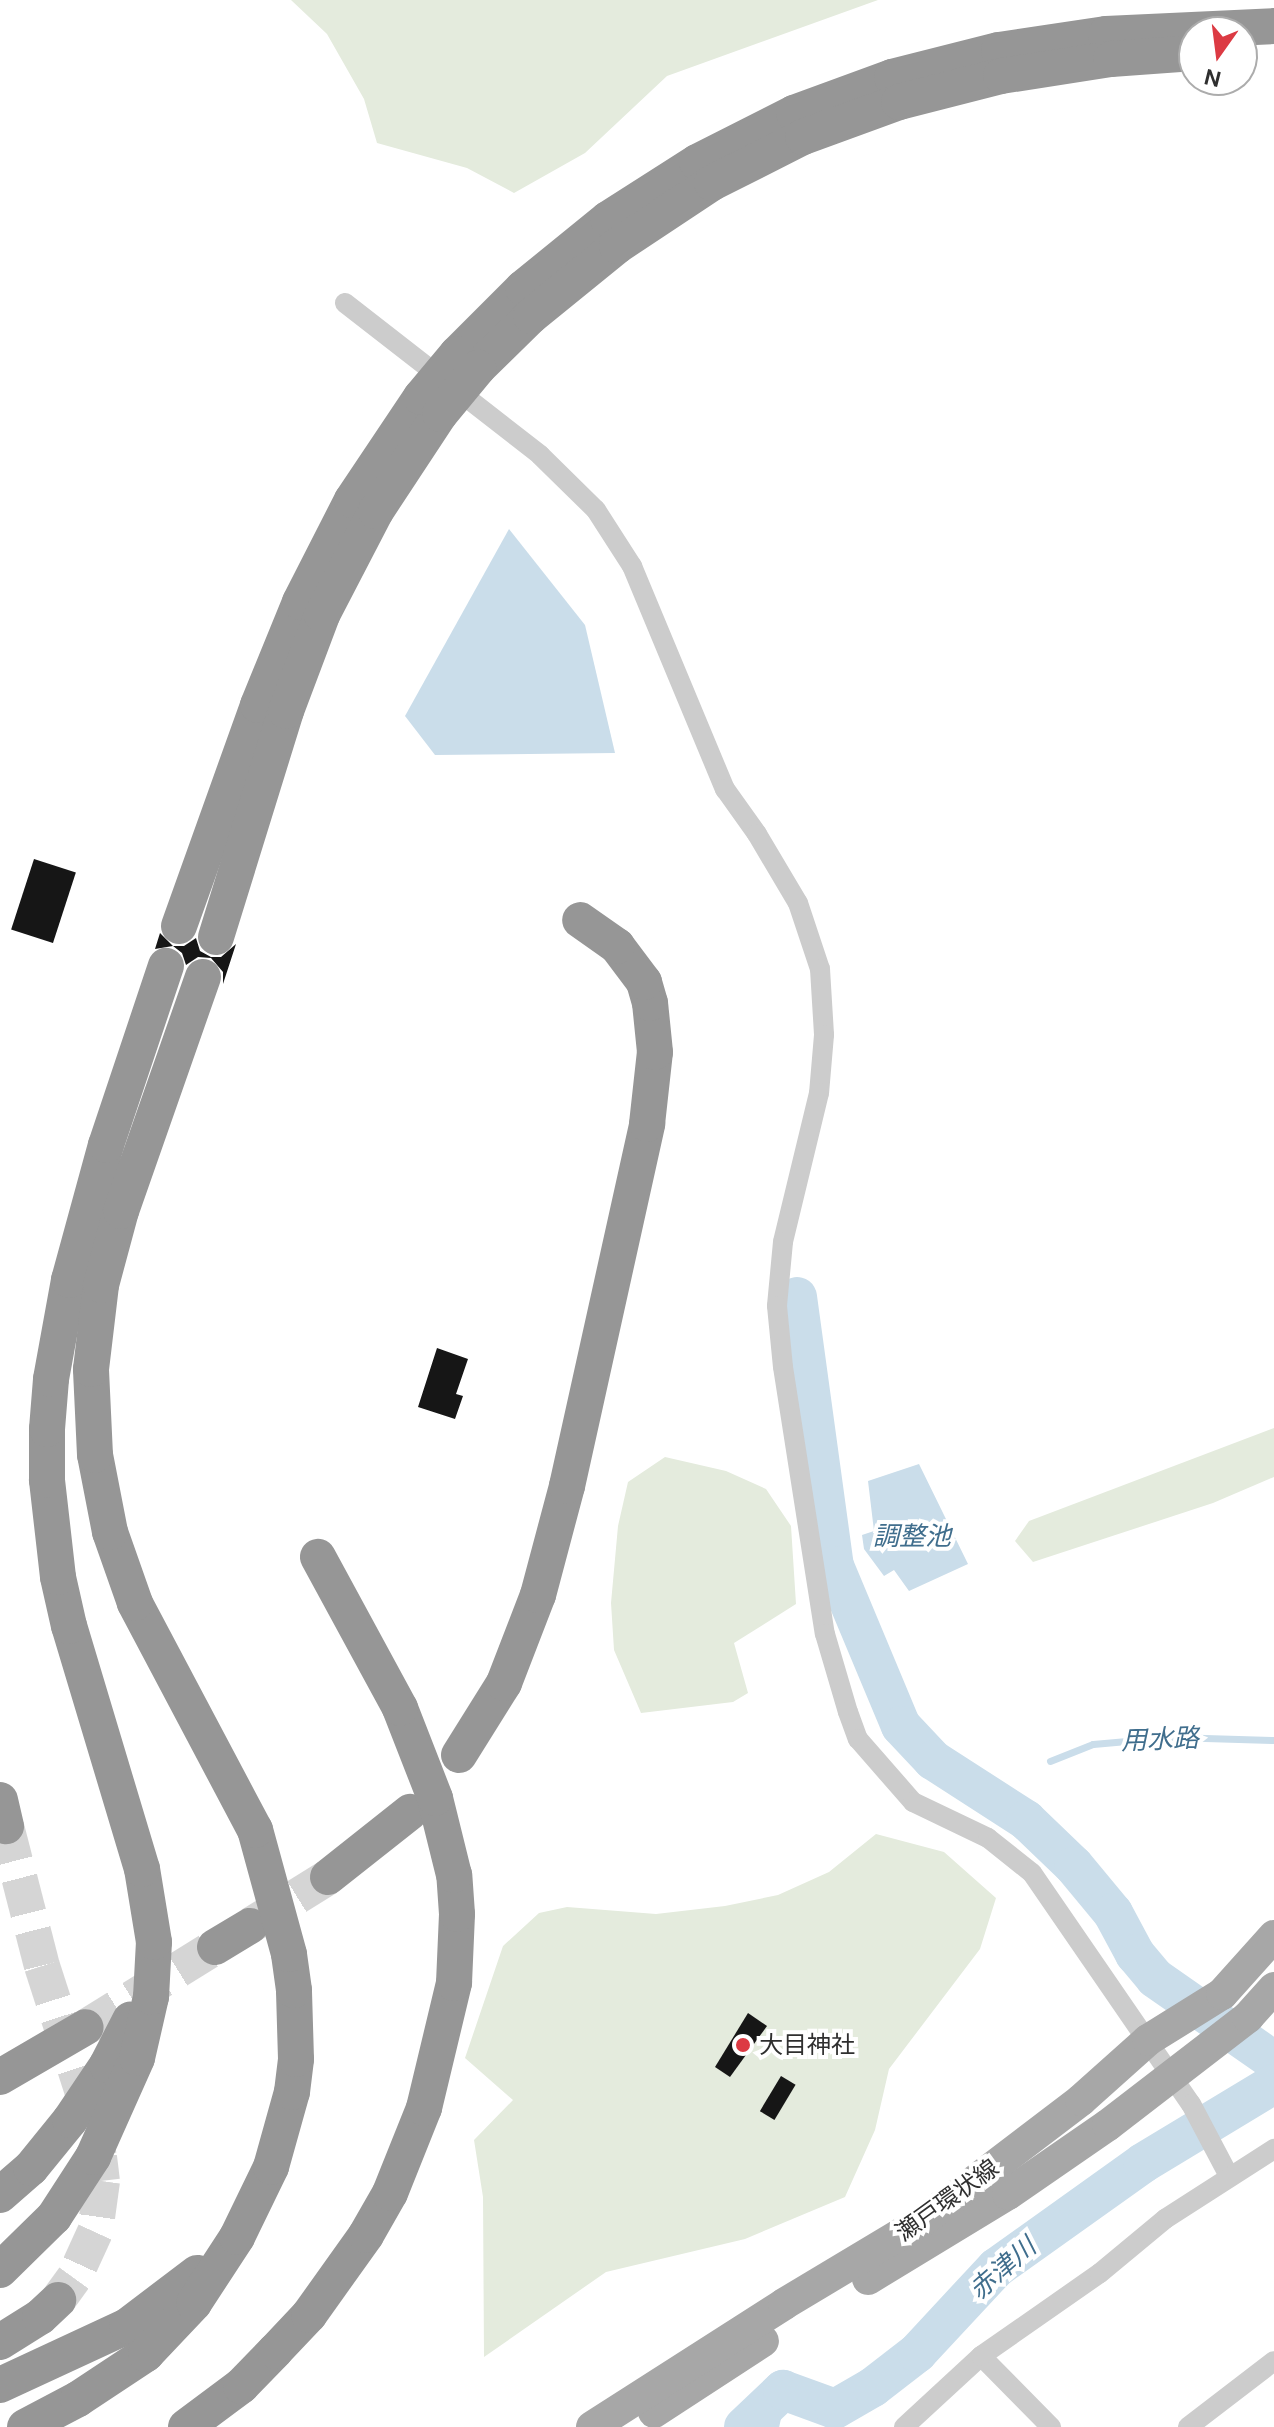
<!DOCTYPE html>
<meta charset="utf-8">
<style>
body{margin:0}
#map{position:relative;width:1274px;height:2427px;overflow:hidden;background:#fff;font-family:"DM Sans","Noto Sans JP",sans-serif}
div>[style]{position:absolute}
.green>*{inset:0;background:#e4ebdd}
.water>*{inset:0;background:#caddea}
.stream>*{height:7px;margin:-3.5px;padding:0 3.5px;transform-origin:3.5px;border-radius:3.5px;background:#caddea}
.river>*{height:40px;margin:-20px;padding:0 20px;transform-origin:20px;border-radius:20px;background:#caddea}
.building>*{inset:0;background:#161616;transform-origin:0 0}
.highway-tunnel>*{height:36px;margin-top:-18px;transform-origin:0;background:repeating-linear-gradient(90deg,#d5d5d5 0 36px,transparent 0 54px)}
.street>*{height:20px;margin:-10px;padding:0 10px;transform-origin:10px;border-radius:10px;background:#ccc}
.primary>*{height:32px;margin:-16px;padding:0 16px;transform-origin:16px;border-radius:16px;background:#a7a7a7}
.highway>*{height:36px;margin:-18px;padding:0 18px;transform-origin:18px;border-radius:18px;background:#969696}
.highway-bridge>*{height:36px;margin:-18px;padding:0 18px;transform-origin:18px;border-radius:18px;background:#969696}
.dots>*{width:22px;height:22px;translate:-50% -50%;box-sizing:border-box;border:4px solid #fff;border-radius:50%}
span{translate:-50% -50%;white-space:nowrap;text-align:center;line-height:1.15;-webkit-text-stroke:8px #fff;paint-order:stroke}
.poi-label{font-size:24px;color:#2f2f2f}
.left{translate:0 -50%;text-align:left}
.street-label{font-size:24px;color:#2f2f2f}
.water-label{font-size:26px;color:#406e8d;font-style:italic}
.north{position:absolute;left:1178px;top:16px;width:80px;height:80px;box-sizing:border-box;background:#fff;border:2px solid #acacac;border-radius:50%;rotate:194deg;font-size:22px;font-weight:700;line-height:32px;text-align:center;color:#2f2f2f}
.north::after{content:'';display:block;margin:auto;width:28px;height:36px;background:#dc3a43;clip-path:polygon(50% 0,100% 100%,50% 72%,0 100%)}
</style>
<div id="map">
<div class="green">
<div style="clip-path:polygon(291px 0,878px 0,667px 76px,585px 153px,514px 193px,467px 168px,377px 143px,364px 99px,327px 34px)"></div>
<div style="clip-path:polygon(1274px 1428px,1274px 1477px,1213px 1503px,1033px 1562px,1015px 1541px,1029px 1521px)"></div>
<div style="clip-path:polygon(665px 1457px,726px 1471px,766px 1489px,791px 1526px,796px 1604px,734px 1643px,748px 1693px,733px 1702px,641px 1713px,614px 1650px,611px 1603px,618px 1526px,628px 1482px)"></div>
<div style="clip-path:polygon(876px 1834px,944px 1852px,996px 1898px,980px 1949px,889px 2069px,875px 2130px,845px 2197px,745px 2239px,606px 2272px,484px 2357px,483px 2197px,474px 2140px,513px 2100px,465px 2058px,503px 1946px,539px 1913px,567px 1907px,656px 1914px,725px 1906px,778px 1895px,829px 1872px)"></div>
</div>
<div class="water">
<div style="clip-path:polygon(509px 529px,585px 625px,615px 753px,435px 755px,405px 716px)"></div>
<div style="clip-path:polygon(919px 1464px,968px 1564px,909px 1591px,894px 1570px,884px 1576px,864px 1549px,862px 1535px,874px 1531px,868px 1481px)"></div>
</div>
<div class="stream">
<div style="left:1050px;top:1761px;width:46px;rotate:-21.6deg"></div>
<div style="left:1093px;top:1744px;width:79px;rotate:-5.1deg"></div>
<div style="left:1172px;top:1737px;width:102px;rotate:1.7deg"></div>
<div style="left:775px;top:2427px;width:38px;rotate:-78deg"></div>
</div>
<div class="river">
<div style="left:797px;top:1297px;width:272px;rotate:82.2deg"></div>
<div style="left:834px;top:1566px;width:173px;rotate:67.3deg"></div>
<div style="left:901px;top:1726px;width:47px;rotate:46.7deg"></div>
<div style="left:933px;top:1760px;width:111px;rotate:32.8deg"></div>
<div style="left:1026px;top:1820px;width:66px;rotate:43.8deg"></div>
<div style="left:1074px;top:1866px;width:61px;rotate:50.3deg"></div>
<div style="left:1113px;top:1913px;width:47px;rotate:61.8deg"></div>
<div style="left:1135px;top:1954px;width:31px;rotate:50deg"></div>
<div style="left:1155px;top:1978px;width:145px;rotate:34.9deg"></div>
<div style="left:744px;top:2427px;width:54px;rotate:-43.5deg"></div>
<div style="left:783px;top:2390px;width:55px;rotate:20.1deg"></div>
<div style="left:835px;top:2409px;width:44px;rotate:-30.1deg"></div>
<div style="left:873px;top:2387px;width:56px;rotate:-37.7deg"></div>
<div style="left:917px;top:2353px;width:116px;rotate:-47.1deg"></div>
<div style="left:996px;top:2268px;width:181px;rotate:-35.5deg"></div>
<div style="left:1143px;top:2163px;width:153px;rotate:-31.1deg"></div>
</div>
<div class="building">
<div style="left:34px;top:859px;width:44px;height:74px;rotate:18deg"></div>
<div style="clip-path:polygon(160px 933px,173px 946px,184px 946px,196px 938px,200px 951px,211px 957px,221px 957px,236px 944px,223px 984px,223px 972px,211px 958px,198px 957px,186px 965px,182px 953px,173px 946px,155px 949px)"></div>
<div style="clip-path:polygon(437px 1348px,468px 1359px,456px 1394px,463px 1396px,455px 1419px,418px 1407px)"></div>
<div style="clip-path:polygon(748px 2013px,767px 2026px,730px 2077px,715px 2067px)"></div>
<div style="left:781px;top:2076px;width:17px;height:41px;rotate:31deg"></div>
</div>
<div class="highway-tunnel">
<div style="left:6px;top:1826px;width:145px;rotate:75.6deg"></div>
<div style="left:42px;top:1966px;width:130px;rotate:72.1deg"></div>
<div style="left:82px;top:2090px;width:69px;rotate:75.8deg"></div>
<div style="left:99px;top:2157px;width:24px;rotate:83deg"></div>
<div style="left:102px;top:2181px;width:51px;rotate:97.8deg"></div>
<div style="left:95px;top:2232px;width:51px;rotate:114.5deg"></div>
<div style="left:74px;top:2278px;width:27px;rotate:126deg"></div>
<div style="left:251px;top:1925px;width:91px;rotate:-31.9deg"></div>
<div style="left:86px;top:2027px;width:152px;rotate:-31.8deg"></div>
</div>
<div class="street">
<div style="left:345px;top:303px;width:247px;rotate:37.9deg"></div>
<div style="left:540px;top:455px;width:78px;rotate:44.5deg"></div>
<div style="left:596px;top:510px;width:67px;rotate:57.3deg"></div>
<div style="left:632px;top:566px;width:242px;rotate:67.4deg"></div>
<div style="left:725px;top:789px;width:55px;rotate:54.6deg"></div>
<div style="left:757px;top:834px;width:80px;rotate:59.3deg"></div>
<div style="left:798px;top:903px;width:70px;rotate:71.6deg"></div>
<div style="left:820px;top:969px;width:66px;rotate:86.5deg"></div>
<div style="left:824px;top:1035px;width:58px;rotate:94.9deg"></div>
<div style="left:819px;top:1093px;width:153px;rotate:103.6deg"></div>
<div style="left:783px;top:1242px;width:64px;rotate:95.4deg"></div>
<div style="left:777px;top:1306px;width:61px;rotate:84.4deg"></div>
<div style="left:783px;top:1367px;width:270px;rotate:81.1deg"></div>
<div style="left:825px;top:1634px;width:81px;rotate:73.6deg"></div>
<div style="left:848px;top:1712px;width:29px;rotate:70deg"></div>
<div style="left:858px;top:1739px;width:84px;rotate:48.9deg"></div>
<div style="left:913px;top:1802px;width:83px;rotate:25.6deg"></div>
<div style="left:988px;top:1838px;width:56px;rotate:38.5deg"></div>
<div style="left:1032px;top:1873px;width:280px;rotate:55.5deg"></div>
<div style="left:1191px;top:2104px;width:81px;rotate:62.2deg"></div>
<div style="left:981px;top:2356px;width:100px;rotate:45.4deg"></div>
<div style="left:904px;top:2427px;width:105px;rotate:-42.7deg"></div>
<div style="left:981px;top:2356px;width:145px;rotate:-34.9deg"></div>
<div style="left:1100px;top:2273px;width:85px;rotate:-39.7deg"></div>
<div style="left:1165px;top:2219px;width:130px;rotate:-32.7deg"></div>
<div style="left:1188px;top:2427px;width:108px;rotate:-37.5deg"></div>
</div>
<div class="primary">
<div style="left:868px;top:2279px;width:164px;rotate:-31.3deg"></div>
<div style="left:1008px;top:2194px;width:121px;rotate:-34.6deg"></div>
<div style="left:1108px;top:2125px;width:177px;rotate:-37.6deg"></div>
<div style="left:1248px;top:2017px;width:39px;rotate:-48deg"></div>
<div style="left:654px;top:2412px;width:130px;rotate:-33.1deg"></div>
<div style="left:592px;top:2427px;width:228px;rotate:-32.6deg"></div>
<div style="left:784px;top:2304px;width:160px;rotate:-30.9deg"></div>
<div style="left:921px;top:2222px;width:201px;rotate:-37.3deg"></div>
<div style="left:1081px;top:2100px;width:90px;rotate:-41.8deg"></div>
<div style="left:1148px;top:2040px;width:87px;rotate:-31.9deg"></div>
<div style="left:1222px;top:1994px;width:78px;rotate:-48.1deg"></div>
</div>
<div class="highway">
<div style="left:457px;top:354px;width:93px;rotate:-45deg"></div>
<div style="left:523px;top:288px;width:109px;rotate:-39.1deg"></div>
<div style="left:608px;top:219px;width:106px;rotate:-32.6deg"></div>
<div style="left:697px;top:162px;width:109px;rotate:-26.8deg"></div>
<div style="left:794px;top:113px;width:104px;rotate:-20.2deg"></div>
<div style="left:892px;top:77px;width:110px;rotate:-14.2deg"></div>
<div style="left:999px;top:50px;width:108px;rotate:-8.5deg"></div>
<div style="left:1106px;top:34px;width:168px;rotate:-2.7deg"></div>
<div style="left:478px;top:368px;width:74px;rotate:-44.5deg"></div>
<div style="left:531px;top:316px;width:111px;rotate:-39.1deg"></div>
<div style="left:617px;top:246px;width:114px;rotate:-33.6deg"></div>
<div style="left:712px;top:183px;width:102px;rotate:-26.8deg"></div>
<div style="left:803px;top:137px;width:102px;rotate:-20deg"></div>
<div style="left:899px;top:102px;width:105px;rotate:-14.3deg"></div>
<div style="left:1001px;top:76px;width:111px;rotate:-8.8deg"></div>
<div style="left:1111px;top:59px;width:83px;rotate:-4.1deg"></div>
<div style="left:179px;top:926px;width:235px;rotate:-70.3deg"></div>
<div style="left:258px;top:705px;width:111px;rotate:-67.8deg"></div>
<div style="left:300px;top:602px;width:114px;rotate:-63deg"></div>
<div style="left:352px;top:500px;width:124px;rotate:-56.2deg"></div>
<div style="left:216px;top:937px;width:237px;rotate:-72.8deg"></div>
<div style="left:286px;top:711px;width:103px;rotate:-69.4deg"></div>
<div style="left:322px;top:615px;width:117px;rotate:-62.6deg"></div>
<div style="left:376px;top:511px;width:116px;rotate:-56.6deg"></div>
<div style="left:459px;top:1755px;width:85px;rotate:-58deg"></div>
<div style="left:504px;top:1683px;width:94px;rotate:-68.9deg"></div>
<div style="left:538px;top:1595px;width:113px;rotate:-75.1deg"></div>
<div style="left:567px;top:1486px;width:371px;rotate:-77.5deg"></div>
<div style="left:647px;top:1124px;width:72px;rotate:-83.7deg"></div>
<div style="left:655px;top:1052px;width:49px;rotate:-95.8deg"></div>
<div style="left:650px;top:1003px;width:22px;rotate:-106deg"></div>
<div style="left:644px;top:982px;width:45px;rotate:-126.9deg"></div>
<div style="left:617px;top:946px;width:45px;rotate:-144.9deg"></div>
<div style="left:0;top:1800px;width:27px;rotate:77deg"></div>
<div style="left:328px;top:1877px;width:105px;rotate:-38.4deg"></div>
<div style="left:215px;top:1947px;width:41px;rotate:-31deg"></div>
<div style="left:0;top:2077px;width:99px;rotate:-30.2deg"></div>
<div style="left:0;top:2195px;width:41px;rotate:-41.1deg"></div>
<div style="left:31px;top:2168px;width:62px;rotate:-50.9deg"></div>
<div style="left:70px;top:2120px;width:66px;rotate:-56.1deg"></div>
<div style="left:107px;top:2065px;width:51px;rotate:-62.9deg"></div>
<div style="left:0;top:2270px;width:76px;rotate:-44.5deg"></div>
<div style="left:54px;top:2217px;width:72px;rotate:-57deg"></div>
<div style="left:93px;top:2157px;width:108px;rotate:-66deg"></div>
<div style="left:137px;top:2058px;width:63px;rotate:-77.1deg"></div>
<div style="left:151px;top:1997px;width:55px;rotate:-86.9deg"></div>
<div style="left:154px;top:1942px;width:74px;rotate:-99.3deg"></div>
<div style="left:142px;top:1869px;width:254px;rotate:-106.7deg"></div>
<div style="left:69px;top:1626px;width:50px;rotate:-102.7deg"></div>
<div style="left:58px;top:1577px;width:98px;rotate:-96.5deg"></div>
<div style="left:47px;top:1480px;width:51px;rotate:-90deg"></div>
<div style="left:47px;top:1429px;width:50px;rotate:-85.4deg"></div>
<div style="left:51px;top:1379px;width:101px;rotate:-79.7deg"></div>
<div style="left:69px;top:1280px;width:140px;rotate:-74.7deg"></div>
<div style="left:106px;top:1145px;width:189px;rotate:-71.5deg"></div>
<div style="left:0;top:2342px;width:47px;rotate:-32deg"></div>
<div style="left:40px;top:2317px;width:25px;rotate:-43deg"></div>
<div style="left:0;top:2385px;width:140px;rotate:-24.9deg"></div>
<div style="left:127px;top:2326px;width:88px;rotate:-37.1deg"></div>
<div style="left:25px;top:2427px;width:60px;rotate:-27.8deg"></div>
<div style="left:78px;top:2399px;width:82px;rotate:-33.5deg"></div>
<div style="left:146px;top:2354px;width:70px;rotate:-46.7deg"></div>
<div style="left:194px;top:2303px;width:79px;rotate:-56.9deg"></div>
<div style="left:237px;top:2237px;width:78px;rotate:-64.1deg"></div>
<div style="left:271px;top:2167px;width:78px;rotate:-74.4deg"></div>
<div style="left:292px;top:2092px;width:33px;rotate:-83deg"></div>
<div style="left:296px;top:2059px;width:69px;rotate:-91.7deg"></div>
<div style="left:294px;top:1990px;width:36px;rotate:-98deg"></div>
<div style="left:289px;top:1954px;width:129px;rotate:-105.3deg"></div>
<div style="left:255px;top:1830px;width:257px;rotate:-117.9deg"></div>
<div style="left:135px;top:1603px;width:75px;rotate:-109.4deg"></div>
<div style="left:110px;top:1532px;width:78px;rotate:-101deg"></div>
<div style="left:95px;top:1455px;width:86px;rotate:-92.7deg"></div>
<div style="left:91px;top:1369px;width:85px;rotate:-83.2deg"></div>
<div style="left:101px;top:1285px;width:77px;rotate:-74.9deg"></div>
<div style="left:121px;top:1211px;width:248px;rotate:-70.7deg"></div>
<div style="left:186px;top:2427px;width:69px;rotate:-36.7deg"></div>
<div style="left:241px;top:2386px;width:49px;rotate:-45.8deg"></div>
<div style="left:275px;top:2351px;width:50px;rotate:-46.6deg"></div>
<div style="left:309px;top:2315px;width:98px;rotate:-54.5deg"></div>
<div style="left:366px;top:2235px;width:48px;rotate:-60.3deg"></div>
<div style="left:390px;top:2193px;width:92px;rotate:-68.2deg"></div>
<div style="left:424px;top:2108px;width:129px;rotate:-76.5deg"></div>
<div style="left:454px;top:1983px;width:69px;rotate:-87.5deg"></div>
<div style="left:457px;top:1914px;width:39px;rotate:-94deg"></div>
<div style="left:454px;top:1875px;width:79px;rotate:-103.9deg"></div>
<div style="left:435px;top:1798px;width:97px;rotate:-111.3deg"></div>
<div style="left:400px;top:1708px;width:172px;rotate:-118.5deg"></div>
</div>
<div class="highway-bridge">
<div style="left:421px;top:397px;width:56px;rotate:-50.1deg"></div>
<div style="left:440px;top:414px;width:60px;rotate:-50.4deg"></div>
</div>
<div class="dots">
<div style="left:743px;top:2045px;background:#dc3a43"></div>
</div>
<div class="poi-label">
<span class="left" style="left:759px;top:2045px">大目神社</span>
</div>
<div class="street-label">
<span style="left:947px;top:2200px;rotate:-36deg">瀬戸環状線</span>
</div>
<div class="water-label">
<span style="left:912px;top:1537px">調整池</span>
<span style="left:1160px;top:1740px;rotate:-2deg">用水路</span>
<span style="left:1003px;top:2269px;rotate:-41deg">赤津川</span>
</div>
<div class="north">N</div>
</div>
